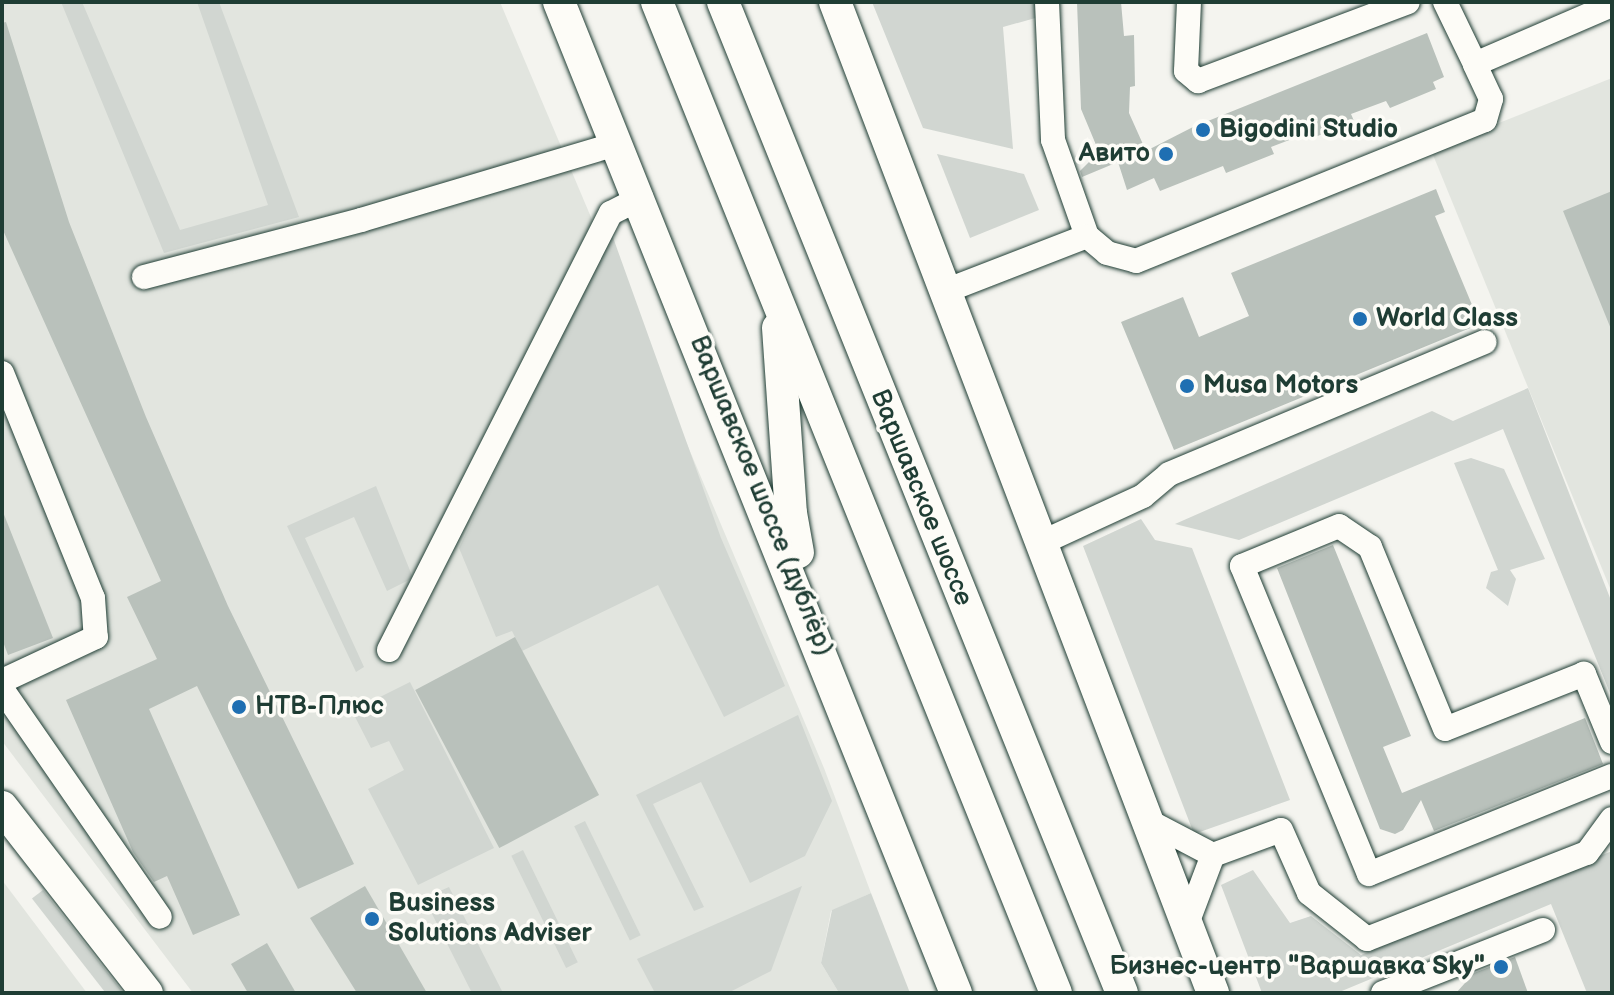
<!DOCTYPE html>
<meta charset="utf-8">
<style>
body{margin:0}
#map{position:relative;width:1614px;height:995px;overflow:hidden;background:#f4f4ef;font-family:"Balsamiq Sans",sans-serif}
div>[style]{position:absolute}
.built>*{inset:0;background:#e2e5df}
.green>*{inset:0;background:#d1d6d1;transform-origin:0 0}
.building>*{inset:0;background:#b9c1bb;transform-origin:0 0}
.roads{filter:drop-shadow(0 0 2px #1f3d34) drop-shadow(0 0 2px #1f3d34)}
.minor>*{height:24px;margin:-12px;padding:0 12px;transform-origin:12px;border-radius:12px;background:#fdfcf7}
.major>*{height:32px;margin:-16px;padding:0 16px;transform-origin:16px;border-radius:16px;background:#fdfcf7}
.dots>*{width:22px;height:22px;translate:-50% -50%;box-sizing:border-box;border:4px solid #fdfcf7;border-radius:50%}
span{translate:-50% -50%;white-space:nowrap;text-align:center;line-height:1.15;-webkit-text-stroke:7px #fdfcf7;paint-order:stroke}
.poi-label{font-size:26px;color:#1f3d34;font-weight:700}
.left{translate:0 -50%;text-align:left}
.right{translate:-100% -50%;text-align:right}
.street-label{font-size:26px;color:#1f3d34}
.frame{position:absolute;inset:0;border:4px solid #1f3d34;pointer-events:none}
</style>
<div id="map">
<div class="built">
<div style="clip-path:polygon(2px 2px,500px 2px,824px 768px,871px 893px,831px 911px,821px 963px,839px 993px,193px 993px,2px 741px)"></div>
<div style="clip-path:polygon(1612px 78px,1612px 593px,1431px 150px)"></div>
<div style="clip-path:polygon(2px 880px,87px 993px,2px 993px)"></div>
</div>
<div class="green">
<div style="clip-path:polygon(61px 2px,82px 2px,180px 230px,268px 205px,197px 2px,219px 2px,299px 217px,164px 253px)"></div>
<div style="clip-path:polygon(872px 2px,1038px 2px,1039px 17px,1003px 27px,1013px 149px,923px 128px)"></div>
<div style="clip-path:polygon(937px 154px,1024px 174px,1039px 210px,970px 238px)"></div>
<div style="clip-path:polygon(610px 229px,721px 538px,785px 686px,724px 717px,658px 585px,522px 651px,512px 631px,496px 637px,459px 548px)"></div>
<div style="clip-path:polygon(1528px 388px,1612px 603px,1612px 698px,1503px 429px,1239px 540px,1175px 524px,1432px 411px,1453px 421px)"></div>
<div style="clip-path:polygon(1471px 458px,1504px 469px,1545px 559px,1510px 570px,1516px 579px,1508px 606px,1486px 588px,1491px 572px,1498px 570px,1454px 463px)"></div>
<div style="clip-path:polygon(376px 486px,413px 578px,387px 591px,354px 517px,305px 538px,364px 667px,356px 672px,287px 526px)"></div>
<div style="clip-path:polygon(1141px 519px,1155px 540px,1192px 548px,1290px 800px,1194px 834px,1083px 546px)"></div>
<div style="clip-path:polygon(410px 682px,494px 848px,418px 885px,368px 789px,404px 770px,389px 741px,371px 748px,352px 711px)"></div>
<div style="clip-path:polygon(798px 715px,832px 801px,805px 856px,750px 883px,701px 782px,653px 804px,704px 907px,694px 911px,636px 795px)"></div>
<div style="left:585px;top:821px;width:127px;height:12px;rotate:64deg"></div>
<div style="left:523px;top:850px;width:125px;height:13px;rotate:64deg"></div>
<div style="clip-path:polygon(1612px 851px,1612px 993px,1587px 993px,1551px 904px,1337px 993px,1262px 993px,1221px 885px,1253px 870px,1290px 923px,1311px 916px,1361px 955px)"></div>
<div style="clip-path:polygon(802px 886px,771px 971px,728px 993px,655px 993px,637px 959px)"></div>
<div style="clip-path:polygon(449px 887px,503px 993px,472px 993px,424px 898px)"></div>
<div style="left:43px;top:890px;width:130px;height:14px;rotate:52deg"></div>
<div style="clip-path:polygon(871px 893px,910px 993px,839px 993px,821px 963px,832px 910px)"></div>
</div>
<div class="building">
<div style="clip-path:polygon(1077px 2px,1121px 2px,1124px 36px,1134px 35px,1135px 86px,1130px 87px,1129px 113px,1146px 151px,1193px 127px,1427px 33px,1444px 77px,1433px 82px,1436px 89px,1390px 108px,1386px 101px,1351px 114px,1354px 121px,1308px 140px,1305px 134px,1271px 147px,1274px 154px,1226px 173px,1223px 166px,1160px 191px,1154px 178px,1127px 190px,1118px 162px,1082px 177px,1080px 171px,1099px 152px,1081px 109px)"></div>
<div style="clip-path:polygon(6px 22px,69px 222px,146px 417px,228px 606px,354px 864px,298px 889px,197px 686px,149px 709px,240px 915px,193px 935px,167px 876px,154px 882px,133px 852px,66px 700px,157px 659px,127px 597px,161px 581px,2px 228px,2px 23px)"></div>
<div style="clip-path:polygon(1436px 189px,1445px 212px,1435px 216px,1480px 324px,1174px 450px,1121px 322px,1183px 297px,1199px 337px,1249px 316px,1231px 273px)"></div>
<div style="clip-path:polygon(1612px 191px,1612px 329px,1611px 329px,1563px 211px)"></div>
<div style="clip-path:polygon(3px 512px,53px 638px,8px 655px,2px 639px)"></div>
<div style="clip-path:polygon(1333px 545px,1411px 736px,1383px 747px,1402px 793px,1585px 718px,1603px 764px,1434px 831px,1421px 800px,1403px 830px,1395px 834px,1380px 829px,1277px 568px)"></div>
<div style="left:515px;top:637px;width:179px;height:113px;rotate:62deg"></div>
<div style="clip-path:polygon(365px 886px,427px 993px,357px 993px,310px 918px)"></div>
<div style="clip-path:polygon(267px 943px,296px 993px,248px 993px,231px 964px)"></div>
<div style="clip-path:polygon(1515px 957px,1528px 993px,1456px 993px,1474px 973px)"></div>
</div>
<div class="roads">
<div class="minor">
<div style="left:1047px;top:2px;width:138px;rotate:87.5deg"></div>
<div style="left:1053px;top:140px;width:102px;rotate:70.5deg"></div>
<div style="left:1189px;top:2px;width:69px;rotate:92.5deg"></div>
<div style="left:1186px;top:71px;width:16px;rotate:40deg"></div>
<div style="left:1198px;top:81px;width:224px;rotate:-20.6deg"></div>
<div style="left:1445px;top:2px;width:69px;rotate:64.2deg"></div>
<div style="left:144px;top:277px;width:224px;rotate:-14.7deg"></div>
<div style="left:361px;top:220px;width:266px;rotate:-16.6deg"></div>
<div style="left:948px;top:290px;width:149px;rotate:-21.2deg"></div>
<div style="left:1087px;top:236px;width:26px;rotate:40deg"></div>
<div style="left:1107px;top:253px;width:30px;rotate:15deg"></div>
<div style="left:1136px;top:261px;width:376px;rotate:-22deg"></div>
<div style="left:1485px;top:120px;width:22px;rotate:-74deg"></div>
<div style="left:1491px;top:99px;width:38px;rotate:-115deg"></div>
<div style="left:1475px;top:64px;width:149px;rotate:-23.3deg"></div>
<div style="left:2px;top:373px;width:243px;rotate:68deg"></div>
<div style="left:93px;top:598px;width:39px;rotate:86deg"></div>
<div style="left:96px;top:637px;width:104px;rotate:154.9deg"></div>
<div style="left:1043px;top:542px;width:110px;rotate:-24.7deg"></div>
<div style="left:1143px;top:496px;width:34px;rotate:-40deg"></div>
<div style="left:1169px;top:474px;width:342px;rotate:-22.7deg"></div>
<div style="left:389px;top:650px;width:490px;rotate:-63.1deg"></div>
<div style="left:611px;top:213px;width:34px;rotate:-27deg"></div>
<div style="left:2px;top:689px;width:277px;rotate:55.3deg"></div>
<div style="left:1612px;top:742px;width:74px;rotate:-112.4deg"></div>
<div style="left:1584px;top:674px;width:149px;rotate:158.4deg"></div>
<div style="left:1445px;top:729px;width:197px;rotate:-112.4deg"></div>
<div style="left:1370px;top:547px;width:37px;rotate:-146deg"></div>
<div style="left:1339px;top:526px;width:105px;rotate:157.6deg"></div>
<div style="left:1242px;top:566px;width:333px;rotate:67.6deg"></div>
<div style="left:1369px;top:874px;width:262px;rotate:-22deg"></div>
<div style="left:1152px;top:823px;width:69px;rotate:27.7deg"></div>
<div style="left:1188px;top:921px;width:71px;rotate:-69.3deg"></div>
<div style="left:1213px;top:855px;width:72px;rotate:-20.2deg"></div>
<div style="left:1281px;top:830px;width:69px;rotate:66deg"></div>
<div style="left:1309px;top:893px;width:74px;rotate:38.4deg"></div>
<div style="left:1367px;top:939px;width:236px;rotate:-21.4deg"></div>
<div style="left:1587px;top:853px;width:42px;rotate:-53.7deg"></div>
<div style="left:1383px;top:993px;width:172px;rotate:-21.5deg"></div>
</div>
<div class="major">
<div style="left:559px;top:2px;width:1068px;rotate:68.17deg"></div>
<div style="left:657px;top:2px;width:1068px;rotate:68.07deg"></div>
<div style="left:723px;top:2px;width:1068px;rotate:68.07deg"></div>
<div style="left:835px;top:2px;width:1061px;rotate:69.12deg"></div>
<div style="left:778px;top:328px;width:185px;rotate:86deg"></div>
<div style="left:791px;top:513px;width:40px;rotate:80deg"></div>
<div style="left:2px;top:807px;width:236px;rotate:52.1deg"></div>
</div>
</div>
<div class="dots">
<div style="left:1203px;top:130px;background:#1f6fb2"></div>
<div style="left:1166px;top:154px;background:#1f6fb2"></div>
<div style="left:1360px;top:319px;background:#1f6fb2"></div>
<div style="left:1187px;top:386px;background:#1f6fb2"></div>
<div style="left:239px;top:707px;background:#1f6fb2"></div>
<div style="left:372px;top:919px;background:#1f6fb2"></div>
<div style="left:1501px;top:967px;background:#1f6fb2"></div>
</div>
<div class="poi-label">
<span class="left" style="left:1219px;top:130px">Bigodini Studio</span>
<span class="right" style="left:1150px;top:154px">Авито</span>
<span class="left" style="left:1376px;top:319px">World Class</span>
<span class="left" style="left:1203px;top:386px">Musa Motors</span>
<span class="left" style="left:255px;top:707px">НТВ-Плюс</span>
<span class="left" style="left:388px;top:919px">Business<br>Solutions Adviser</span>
<span class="right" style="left:1485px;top:967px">Бизнес-центр "Варшавка Sky"</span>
</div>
<div class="street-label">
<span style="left:761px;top:496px;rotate:68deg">Варшавское шоссе (дублёр)</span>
<span style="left:921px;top:498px;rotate:68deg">Варшавское шоссе</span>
</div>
<div class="frame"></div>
</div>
